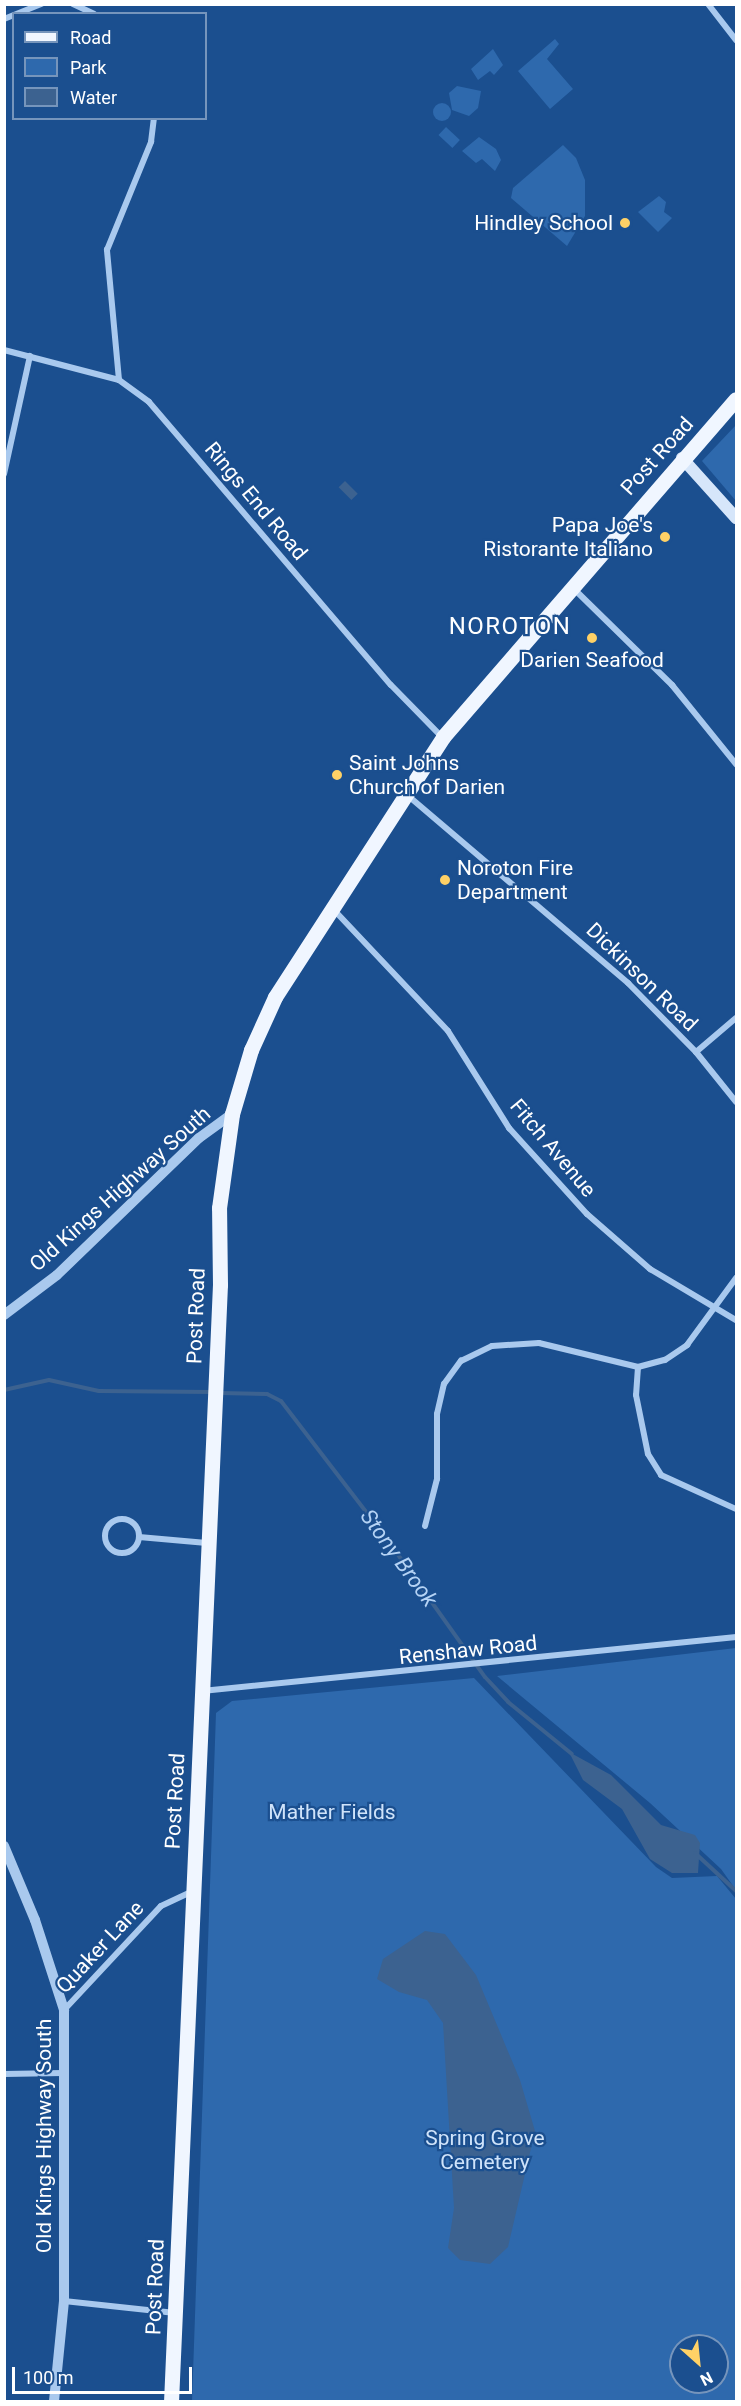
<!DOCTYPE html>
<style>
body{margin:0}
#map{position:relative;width:741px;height:2406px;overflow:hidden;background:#1b4f8f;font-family:Roboto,sans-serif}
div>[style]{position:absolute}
.green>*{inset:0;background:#2e69ad;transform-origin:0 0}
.round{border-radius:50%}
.water>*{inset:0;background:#3c6290;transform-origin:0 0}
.stream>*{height:4px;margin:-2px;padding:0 2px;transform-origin:2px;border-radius:2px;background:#3c6290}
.minor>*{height:6px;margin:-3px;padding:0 3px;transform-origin:3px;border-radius:3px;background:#a9c9ee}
.minor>.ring{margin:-3px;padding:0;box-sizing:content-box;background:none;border:6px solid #a9c9ee;border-radius:50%}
.tertiary>*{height:10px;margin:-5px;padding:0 5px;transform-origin:5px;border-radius:5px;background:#a9c9ee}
.secondary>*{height:12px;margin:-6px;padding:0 6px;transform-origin:6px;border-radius:6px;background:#d6e6fa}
.primary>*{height:15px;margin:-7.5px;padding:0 7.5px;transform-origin:7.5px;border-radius:7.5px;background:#f0f6ff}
.dots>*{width:16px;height:16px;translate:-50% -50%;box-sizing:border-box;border:3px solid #1b4f8f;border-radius:50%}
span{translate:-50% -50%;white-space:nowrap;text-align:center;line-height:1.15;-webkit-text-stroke:4.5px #1b4f8f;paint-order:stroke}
.poi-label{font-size:21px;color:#fff}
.right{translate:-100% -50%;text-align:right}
.left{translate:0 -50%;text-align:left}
.street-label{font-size:21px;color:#fff}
.park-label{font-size:21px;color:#cfe3fa}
.water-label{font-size:22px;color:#b5d3f5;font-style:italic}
.quarter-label{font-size:24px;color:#fff;letter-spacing:1.5px}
.frame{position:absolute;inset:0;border:6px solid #fff;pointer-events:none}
.legend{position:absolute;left:12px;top:12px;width:195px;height:108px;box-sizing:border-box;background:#1b4f8f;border:2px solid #7695bc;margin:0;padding:8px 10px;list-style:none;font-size:18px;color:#fff}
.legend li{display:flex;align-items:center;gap:12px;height:30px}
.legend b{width:30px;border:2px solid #7695bc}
.north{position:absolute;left:669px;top:2334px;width:60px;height:60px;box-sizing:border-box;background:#1b4f8f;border:2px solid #7695bc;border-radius:50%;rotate:153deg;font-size:16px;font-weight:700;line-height:24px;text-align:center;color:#fff}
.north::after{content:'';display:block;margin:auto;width:21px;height:27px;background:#ffd166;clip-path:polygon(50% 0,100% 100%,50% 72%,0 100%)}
.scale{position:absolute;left:12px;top:2367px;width:180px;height:27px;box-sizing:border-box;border:3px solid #fff;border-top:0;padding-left:8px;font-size:18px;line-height:21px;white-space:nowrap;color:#fff;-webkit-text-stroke:4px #1b4f8f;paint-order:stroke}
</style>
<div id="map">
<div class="green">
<div style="clip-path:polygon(555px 39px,559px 44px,547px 59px,573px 89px,550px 109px,518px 71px)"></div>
<div style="clip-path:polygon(493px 49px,503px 65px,494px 75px,490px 71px,478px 80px,471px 69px)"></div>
<div style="clip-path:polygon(457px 86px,481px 91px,478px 108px,469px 116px,452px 110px,449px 93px)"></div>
<div class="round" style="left:433px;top:103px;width:18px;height:18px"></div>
<div style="left:446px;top:127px;width:19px;height:11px;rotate:43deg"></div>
<div style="clip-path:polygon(479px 137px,496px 149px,501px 160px,495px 171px,482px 159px,476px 163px,462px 151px)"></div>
<div style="clip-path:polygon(563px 145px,576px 158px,585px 180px,585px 216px,567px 246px,511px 198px,513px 188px)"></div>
<div style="clip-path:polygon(659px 196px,666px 202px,664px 212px,672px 218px,658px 232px,638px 212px)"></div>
<div style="clip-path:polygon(736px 425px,736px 501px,702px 461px)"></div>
<div style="clip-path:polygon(736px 1648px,736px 1890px,721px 1869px,650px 1803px,497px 1676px)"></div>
<div style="clip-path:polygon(evenodd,474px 1678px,656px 1867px,672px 1878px,717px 1876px,736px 1899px,736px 2401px,192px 2402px,216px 1713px,232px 1701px,474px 1678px,681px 2346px,717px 2346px,717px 2382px,681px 2382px,681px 2346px)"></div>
</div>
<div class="water">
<div style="left:345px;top:481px;width:18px;height:9px;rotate:45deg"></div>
<div style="clip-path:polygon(569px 1752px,611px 1775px,661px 1825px,695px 1835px,700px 1843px,698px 1873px,672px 1873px,650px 1859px,622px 1809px,583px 1780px)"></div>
<div style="clip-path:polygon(425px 1931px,445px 1934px,476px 1975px,520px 2080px,535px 2131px,508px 2247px,490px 2264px,460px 2260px,448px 2248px,454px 2208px,443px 2023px,427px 2000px,399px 1992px,377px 1979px,383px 1959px)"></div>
</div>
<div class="stream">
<div style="left:4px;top:1390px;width:46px;rotate:-12.5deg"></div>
<div style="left:49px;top:1380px;width:51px;rotate:12.4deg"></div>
<div style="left:99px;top:1391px;width:113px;rotate:0.5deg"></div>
<div style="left:220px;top:1393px;width:47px;rotate:1.2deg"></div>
<div style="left:267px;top:1394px;width:16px;rotate:27deg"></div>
<div style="left:281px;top:1401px;width:169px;rotate:52.5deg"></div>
<div style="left:384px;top:1535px;width:174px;rotate:54.6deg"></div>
<div style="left:485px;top:1677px;width:34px;rotate:47deg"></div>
<div style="left:508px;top:1702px;width:82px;rotate:39.1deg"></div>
<div style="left:695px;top:1853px;width:56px;rotate:42.8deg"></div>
</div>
<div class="minor">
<div style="left:73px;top:4px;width:23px;rotate:25deg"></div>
<div style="left:708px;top:4px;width:46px;rotate:52.1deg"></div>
<div style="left:4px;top:19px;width:40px;rotate:-22deg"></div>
<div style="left:4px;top:350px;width:119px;rotate:14.6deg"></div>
<div style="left:119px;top:380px;width:37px;rotate:36deg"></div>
<div style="left:149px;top:402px;width:372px;rotate:49.5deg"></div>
<div style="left:391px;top:685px;width:73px;rotate:45.6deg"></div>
<div style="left:119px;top:380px;width:131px;rotate:-95.3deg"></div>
<div style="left:107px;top:250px;width:117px;rotate:-67.8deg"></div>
<div style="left:151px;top:142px;width:24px;rotate:-83deg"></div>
<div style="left:4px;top:474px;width:121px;rotate:-77.6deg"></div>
<div style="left:573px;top:588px;width:139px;rotate:44.4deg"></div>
<div style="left:672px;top:685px;width:102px;rotate:51deg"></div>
<div style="left:406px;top:794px;width:292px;rotate:40.4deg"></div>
<div style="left:628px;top:983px;width:97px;rotate:45.4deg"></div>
<div style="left:696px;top:1052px;width:64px;rotate:51.3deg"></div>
<div style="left:334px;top:910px;width:166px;rotate:46.7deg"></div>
<div style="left:448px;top:1031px;width:115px;rotate:57.8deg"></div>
<div style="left:509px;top:1128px;width:116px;rotate:47.8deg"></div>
<div style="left:587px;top:1214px;width:84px;rotate:41.1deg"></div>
<div style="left:650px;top:1269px;width:100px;rotate:30.7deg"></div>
<div style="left:696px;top:1052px;width:52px;rotate:-40.4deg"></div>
<div style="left:638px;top:1367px;width:28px;rotate:-15deg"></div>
<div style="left:665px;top:1360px;width:27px;rotate:-34deg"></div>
<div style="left:687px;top:1345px;width:83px;rotate:-53.8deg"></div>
<div class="ring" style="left:105px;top:1519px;width:28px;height:28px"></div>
<div style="left:425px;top:1526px;width:49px;rotate:-75.7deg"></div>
<div style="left:437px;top:1479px;width:65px;rotate:-90deg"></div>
<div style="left:437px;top:1414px;width:31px;rotate:-77deg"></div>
<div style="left:444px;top:1384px;width:29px;rotate:-54deg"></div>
<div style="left:461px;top:1361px;width:34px;rotate:-26deg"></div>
<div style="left:492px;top:1346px;width:47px;rotate:-3.7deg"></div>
<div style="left:539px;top:1343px;width:102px;rotate:13.6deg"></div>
<div style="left:638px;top:1367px;width:28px;rotate:94deg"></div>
<div style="left:636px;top:1395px;width:60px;rotate:78.5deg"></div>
<div style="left:648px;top:1454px;width:25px;rotate:58deg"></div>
<div style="left:661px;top:1475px;width:82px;rotate:24.4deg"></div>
<div style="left:139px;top:1537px;width:68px;rotate:5deg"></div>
<div style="left:202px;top:1691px;width:537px;rotate:-5.77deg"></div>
<div style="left:64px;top:2010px;width:142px;rotate:-47deg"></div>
<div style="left:161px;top:1906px;width:33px;rotate:-25deg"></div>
<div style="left:4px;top:2074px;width:59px;rotate:-1deg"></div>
<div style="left:64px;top:2301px;width:112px;rotate:6.2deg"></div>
</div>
<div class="tertiary">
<div style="left:4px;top:1315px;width:66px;rotate:-37deg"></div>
<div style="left:57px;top:1275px;width:197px;rotate:-44deg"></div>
<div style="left:199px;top:1138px;width:41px;rotate:-36deg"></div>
<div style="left:4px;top:1846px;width:80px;rotate:67.3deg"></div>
<div style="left:35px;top:1920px;width:95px;rotate:72.1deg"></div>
<div style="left:64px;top:2010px;width:291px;rotate:90deg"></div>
<div style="left:64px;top:2301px;width:101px;rotate:95.7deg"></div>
</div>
<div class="secondary">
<div style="left:682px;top:458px;width:81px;rotate:48deg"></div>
</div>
<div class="primary">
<div style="left:171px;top:2402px;width:1118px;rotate:-87.49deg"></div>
<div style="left:220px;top:1285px;width:77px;rotate:-90.7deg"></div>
<div style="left:219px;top:1208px;width:95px;rotate:-82.1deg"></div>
<div style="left:232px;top:1114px;width:67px;rotate:-73.5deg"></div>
<div style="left:251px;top:1050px;width:58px;rotate:-65.6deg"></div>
<div style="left:275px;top:997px;width:310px;rotate:-57.1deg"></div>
<div style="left:443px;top:737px;width:447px;rotate:-49.1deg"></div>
</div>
<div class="dots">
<div style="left:625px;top:223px;background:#ffd166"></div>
<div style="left:665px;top:537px;background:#ffd166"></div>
<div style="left:592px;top:638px;background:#ffd166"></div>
<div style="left:337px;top:775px;background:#ffd166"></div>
<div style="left:445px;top:880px;background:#ffd166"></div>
</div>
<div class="poi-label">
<span class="right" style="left:613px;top:223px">Hindley School</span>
<span class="right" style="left:653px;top:537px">Papa Joe's<br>Ristorante Italiano</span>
<span style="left:592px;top:660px">Darien Seafood</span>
<span class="left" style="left:349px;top:775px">Saint Johns<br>Church of Darien</span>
<span class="left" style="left:457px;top:880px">Noroton Fire<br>Department</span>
</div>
<div class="street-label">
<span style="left:657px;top:456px;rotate:-48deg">Post Road</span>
<span style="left:256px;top:501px;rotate:50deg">Rings End Road</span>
<span style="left:642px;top:977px;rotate:44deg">Dickinson Road</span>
<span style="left:553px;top:1148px;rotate:50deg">Fitch Avenue</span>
<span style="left:120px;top:1189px;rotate:-42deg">Old Kings Highway South</span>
<span style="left:196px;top:1316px;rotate:-88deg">Post Road</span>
<span style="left:468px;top:1650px;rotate:-6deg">Renshaw Road</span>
<span style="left:175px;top:1801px;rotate:-87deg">Post Road</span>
<span style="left:100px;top:1947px;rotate:-47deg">Quaker Lane</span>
<span style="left:44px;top:2136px;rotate:-90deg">Old Kings Highway South</span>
<span style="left:155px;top:2287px;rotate:-88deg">Post Road</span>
</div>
<div class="park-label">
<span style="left:332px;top:1812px">Mather Fields</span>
<span style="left:485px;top:2150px">Spring Grove<br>Cemetery</span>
</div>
<div class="water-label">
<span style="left:399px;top:1558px;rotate:54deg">Stony Brook</span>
</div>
<div class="quarter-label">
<span style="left:510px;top:627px">NOROTON</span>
</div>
<div class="frame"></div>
<ul class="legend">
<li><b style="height:8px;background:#f0f6ff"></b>Road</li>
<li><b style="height:16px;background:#2e69ad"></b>Park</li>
<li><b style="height:16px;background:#3c6290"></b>Water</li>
</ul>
<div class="north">N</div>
<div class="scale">100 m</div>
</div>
